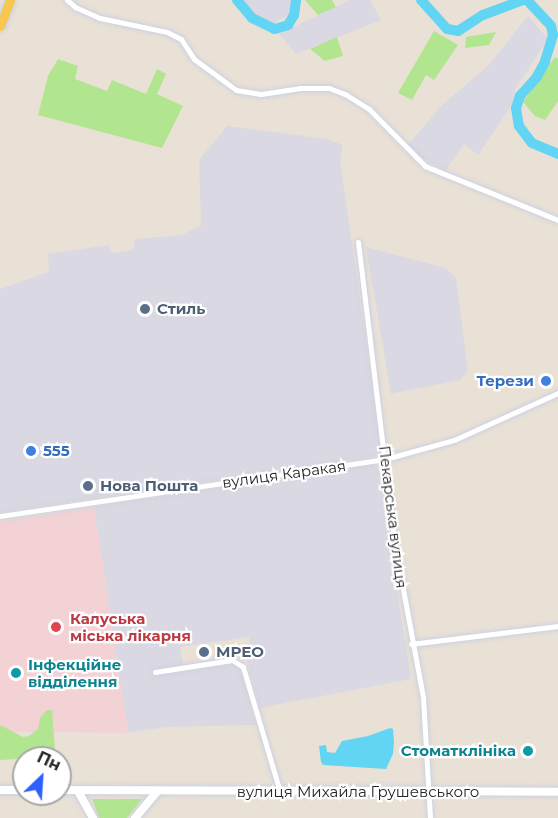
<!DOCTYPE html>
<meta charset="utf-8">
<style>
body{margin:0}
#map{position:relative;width:558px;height:818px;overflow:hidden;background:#eae1d6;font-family:Montserrat,sans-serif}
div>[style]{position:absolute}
.industrial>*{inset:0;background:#dad8e2}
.medical>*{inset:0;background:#f3d2d6}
.green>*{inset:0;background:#b1e58f}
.water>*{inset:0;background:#62d4f4}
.river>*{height:10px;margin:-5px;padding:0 5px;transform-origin:5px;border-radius:5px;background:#62d4f4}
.roads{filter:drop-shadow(0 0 2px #ccd1e1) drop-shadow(0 0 2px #ccd1e1)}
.minor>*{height:5px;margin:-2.5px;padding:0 2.5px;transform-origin:2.5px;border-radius:2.5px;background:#fff}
.secondary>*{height:8px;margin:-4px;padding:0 4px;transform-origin:4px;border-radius:4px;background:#fff}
.primary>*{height:9px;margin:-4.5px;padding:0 4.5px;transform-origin:4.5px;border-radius:4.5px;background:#f7c74f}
.dots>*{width:16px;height:16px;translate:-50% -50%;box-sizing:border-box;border:3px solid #fff;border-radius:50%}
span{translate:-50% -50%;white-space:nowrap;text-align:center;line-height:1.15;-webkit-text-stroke:4.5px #fff;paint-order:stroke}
.service-label{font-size:15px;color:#4e5e75;font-weight:700}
.left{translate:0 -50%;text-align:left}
.shop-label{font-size:15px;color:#366cbe;font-weight:700}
.right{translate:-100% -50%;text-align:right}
.street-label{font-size:15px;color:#262626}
.health-label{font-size:15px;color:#be3a42;font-weight:700}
.culture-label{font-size:15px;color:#0d838f;font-weight:700}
.north{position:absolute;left:12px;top:746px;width:60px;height:60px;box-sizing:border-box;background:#fff;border:2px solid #a8a8a8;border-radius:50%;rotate:25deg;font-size:16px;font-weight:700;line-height:24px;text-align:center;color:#262626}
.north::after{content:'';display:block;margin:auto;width:21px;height:27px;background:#2f60ff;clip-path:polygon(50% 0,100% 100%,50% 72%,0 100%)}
</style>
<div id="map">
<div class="industrial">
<div style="clip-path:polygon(241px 0,294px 0,293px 13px,271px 24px,255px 16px)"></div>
<div style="clip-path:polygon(350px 0,370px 0,381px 20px,296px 54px,279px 34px)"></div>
<div style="clip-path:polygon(528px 16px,548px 39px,515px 89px,516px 99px,478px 155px,464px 144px,445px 171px,424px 159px,408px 145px,442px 105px,488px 66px)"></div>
<div style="clip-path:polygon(227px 126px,327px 139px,343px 145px,340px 160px,382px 455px,0 512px,0 289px,49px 272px,48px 254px,108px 245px,112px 253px,133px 250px,135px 239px,182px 235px,201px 225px,199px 160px)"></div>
<div style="clip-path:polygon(366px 247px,445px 268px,456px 278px,468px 371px,460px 380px,391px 394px)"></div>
<div style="clip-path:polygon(371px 465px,377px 467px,383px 476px,391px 553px,411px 679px,260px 708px,246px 655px,251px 654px,249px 637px,180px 647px,184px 671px,233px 664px,239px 666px,256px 725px,166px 727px,128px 733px,94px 507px)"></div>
</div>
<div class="medical">
<div style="clip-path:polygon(94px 507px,128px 733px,13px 732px,0 750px,0 522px)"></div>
</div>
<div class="green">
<div style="clip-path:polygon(305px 0,332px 0,336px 7px,318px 15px)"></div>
<div style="clip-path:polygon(434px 31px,458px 45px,434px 80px,426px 75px,412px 100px,398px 93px)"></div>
<div style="clip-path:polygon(496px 32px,489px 45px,465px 48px,466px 37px)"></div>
<div style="clip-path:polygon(337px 37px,343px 56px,325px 61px,310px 49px)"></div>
<div style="clip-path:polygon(555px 57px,558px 59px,558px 101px,545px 120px,535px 116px,523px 102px)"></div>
<div style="clip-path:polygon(58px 59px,78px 66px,75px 79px,107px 91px,112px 80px,146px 94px,157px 69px,166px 74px,157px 94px,183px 106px,162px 148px,38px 115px,48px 76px)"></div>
<div style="clip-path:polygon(47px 710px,52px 710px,55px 750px,48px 757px,0 760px,0 725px,23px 737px,29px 736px,38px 729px,40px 718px)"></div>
<div style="clip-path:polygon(92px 799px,142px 799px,127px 818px,99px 818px)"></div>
</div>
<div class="water">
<div style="clip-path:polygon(390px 728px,393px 729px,394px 742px,393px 754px,386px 769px,323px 765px,321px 762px,319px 746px,326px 745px,327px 752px,335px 753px,342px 741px,368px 736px)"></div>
</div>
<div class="river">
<div style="left:237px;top:0;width:23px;rotate:50deg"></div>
<div style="left:252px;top:18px;width:25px;rotate:26deg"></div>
<div style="left:275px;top:29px;width:14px;rotate:-17deg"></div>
<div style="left:288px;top:25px;width:12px;rotate:-59deg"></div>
<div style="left:294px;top:15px;width:15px;rotate:-82deg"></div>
<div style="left:421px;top:0;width:39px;rotate:48deg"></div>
<div style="left:447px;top:29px;width:11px;rotate:10deg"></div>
<div style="left:458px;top:31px;width:30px;rotate:-33deg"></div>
<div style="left:483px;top:15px;width:43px;rotate:-20.6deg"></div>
<div style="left:527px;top:0;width:35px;rotate:47deg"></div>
<div style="left:551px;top:26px;width:9px;rotate:77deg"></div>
<div style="left:553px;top:35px;width:28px;rotate:107deg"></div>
<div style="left:545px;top:62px;width:18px;rotate:119deg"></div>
<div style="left:536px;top:78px;width:24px;rotate:132deg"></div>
<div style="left:520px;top:96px;width:13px;rotate:108deg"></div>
<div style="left:516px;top:108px;width:18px;rotate:81deg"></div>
<div style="left:519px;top:126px;width:21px;rotate:53deg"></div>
<div style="left:532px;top:143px;width:28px;rotate:23deg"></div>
</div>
<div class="roads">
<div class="minor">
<div style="left:67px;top:0;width:11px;rotate:41deg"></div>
<div style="left:75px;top:7px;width:27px;rotate:24deg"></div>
<div style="left:100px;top:18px;width:68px;rotate:11.8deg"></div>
<div style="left:167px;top:32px;width:16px;rotate:27deg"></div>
<div style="left:181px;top:39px;width:24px;rotate:57deg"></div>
<div style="left:194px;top:59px;width:52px;rotate:36.4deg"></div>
<div style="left:236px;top:90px;width:25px;rotate:9deg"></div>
<div style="left:261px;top:94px;width:40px;rotate:-8.5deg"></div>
<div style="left:301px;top:88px;width:28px"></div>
<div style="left:329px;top:88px;width:17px;rotate:21deg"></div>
<div style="left:345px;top:94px;width:28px;rotate:32deg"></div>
<div style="left:369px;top:109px;width:80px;rotate:45.5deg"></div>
<div style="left:425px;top:166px;width:144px;rotate:22.1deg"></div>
<div style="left:358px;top:242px;width:306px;rotate:83.1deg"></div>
<div style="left:395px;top:546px;width:154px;rotate:79.5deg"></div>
<div style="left:423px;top:697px;width:121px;rotate:86.7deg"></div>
<div style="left:0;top:516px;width:389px;rotate:-8.4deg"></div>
<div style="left:385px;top:459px;width:72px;rotate:-15.4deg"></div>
<div style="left:454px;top:440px;width:114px;rotate:-24.3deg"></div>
<div style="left:411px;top:644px;width:148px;rotate:-7deg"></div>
<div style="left:155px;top:672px;width:78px;rotate:-8.9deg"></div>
<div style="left:232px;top:660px;width:13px;rotate:32deg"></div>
<div style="left:243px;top:667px;width:130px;rotate:73.5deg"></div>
</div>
<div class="secondary">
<div style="left:0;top:790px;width:24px"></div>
<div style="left:60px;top:790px;width:498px;rotate:0.2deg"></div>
<div style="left:78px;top:791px;width:31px;rotate:61deg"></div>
<div style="left:135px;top:818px;width:35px;rotate:-50deg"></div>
</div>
<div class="primary">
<div style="left:0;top:26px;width:28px;rotate:-69deg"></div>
</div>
</div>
<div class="dots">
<div style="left:145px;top:309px;background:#5c6f8a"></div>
<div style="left:546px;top:381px;background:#3f7fe0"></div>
<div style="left:31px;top:451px;background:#3f7fe0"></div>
<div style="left:88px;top:486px;background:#5c6f8a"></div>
<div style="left:56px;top:627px;background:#e0444e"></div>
<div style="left:204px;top:652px;background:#5c6f8a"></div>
<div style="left:16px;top:673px;background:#0f9aa8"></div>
<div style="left:528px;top:751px;background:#0f9aa8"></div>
</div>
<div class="service-label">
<span class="left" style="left:157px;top:309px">Стиль</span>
<span class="left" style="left:100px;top:486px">Нова Пошта</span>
<span class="left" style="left:216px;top:652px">МРЕО</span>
</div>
<div class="shop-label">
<span class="right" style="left:534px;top:381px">Терези</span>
<span class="left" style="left:43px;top:451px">555</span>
</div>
<div class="street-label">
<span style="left:284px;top:474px;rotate:-8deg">вулиця Каракая</span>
<span style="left:393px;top:517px;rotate:83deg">Пекарська вулиця</span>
<span style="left:358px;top:792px">вулиця Михайла Грушевського</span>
</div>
<div class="health-label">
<span class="left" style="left:70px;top:627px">Калуська<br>міська лікарня</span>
</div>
<div class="culture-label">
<span class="left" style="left:28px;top:673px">Інфекційне<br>відділення</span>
<span class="right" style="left:516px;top:751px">Стоматклініка</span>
</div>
<div class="north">Пн</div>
</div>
